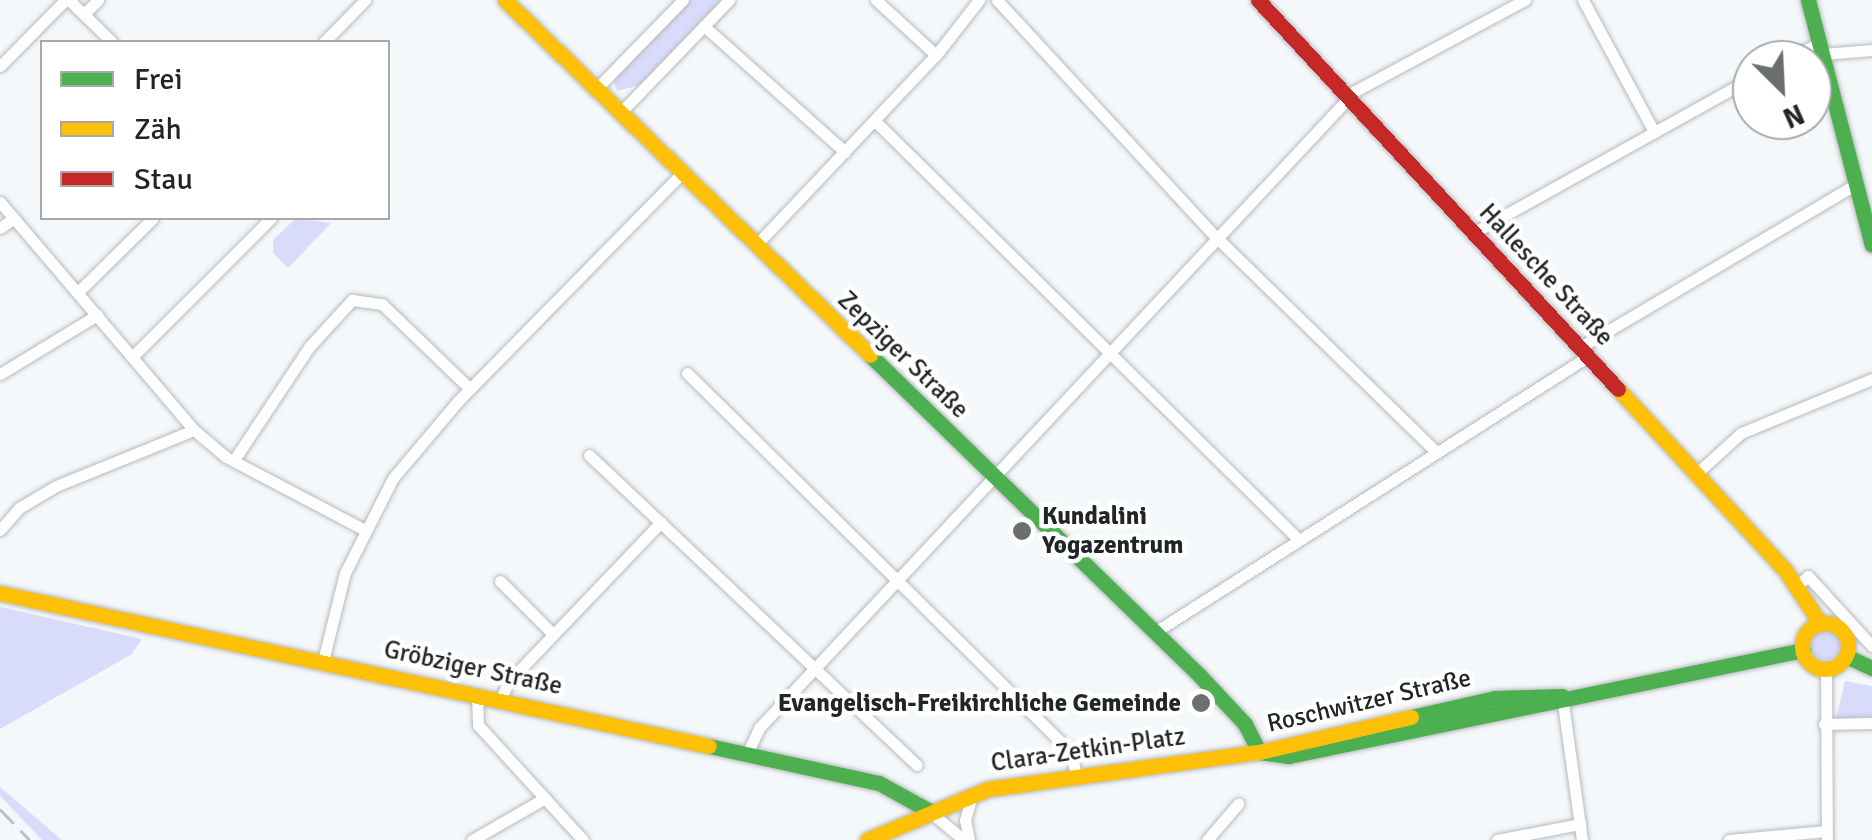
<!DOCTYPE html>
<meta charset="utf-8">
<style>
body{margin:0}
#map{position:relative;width:1872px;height:840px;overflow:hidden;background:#f5f8fa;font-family:Signika,sans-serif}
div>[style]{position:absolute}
.green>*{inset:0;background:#d9dbfa}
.round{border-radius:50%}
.roads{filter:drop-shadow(0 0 2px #b7b9bb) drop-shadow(0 0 2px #b7b9bb)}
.street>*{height:11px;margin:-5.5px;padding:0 5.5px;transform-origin:5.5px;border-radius:5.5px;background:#fefefe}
.fast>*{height:15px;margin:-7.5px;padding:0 7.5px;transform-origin:7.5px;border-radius:7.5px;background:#4caf50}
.slow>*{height:15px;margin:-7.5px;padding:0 7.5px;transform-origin:7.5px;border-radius:7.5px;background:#ffc107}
.slow>.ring{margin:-7.5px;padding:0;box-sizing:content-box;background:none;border:15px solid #ffc107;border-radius:50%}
.jam>*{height:15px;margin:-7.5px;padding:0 7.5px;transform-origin:7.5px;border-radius:7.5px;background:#c62828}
.rail>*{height:2.5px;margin-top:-1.25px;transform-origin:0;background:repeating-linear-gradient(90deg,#bebebe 0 20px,transparent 0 30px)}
.dots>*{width:28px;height:28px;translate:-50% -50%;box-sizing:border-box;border:5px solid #fff;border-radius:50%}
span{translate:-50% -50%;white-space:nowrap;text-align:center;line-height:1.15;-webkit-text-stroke:9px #fff;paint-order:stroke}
.street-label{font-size:25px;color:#222526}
.poi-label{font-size:25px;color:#222526;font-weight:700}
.left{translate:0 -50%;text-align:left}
.right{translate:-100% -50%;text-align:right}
.legend{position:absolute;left:40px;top:40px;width:350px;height:180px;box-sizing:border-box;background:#fff;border:2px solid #a7a8a8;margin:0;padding:12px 18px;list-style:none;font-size:30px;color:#222526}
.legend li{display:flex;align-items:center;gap:20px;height:50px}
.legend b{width:50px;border:2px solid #a7a8a8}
.north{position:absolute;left:1732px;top:40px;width:100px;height:100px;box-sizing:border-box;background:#fff;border:2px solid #a7a8a8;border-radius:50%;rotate:156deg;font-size:28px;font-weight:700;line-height:40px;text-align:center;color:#222526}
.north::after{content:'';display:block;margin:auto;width:35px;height:45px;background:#6c6f70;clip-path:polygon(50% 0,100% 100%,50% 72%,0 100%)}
</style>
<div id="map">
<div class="green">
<div style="clip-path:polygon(688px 0,721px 0,640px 85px,617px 91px,613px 78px)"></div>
<div style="clip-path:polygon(296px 218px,331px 223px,288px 268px,273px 253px,273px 240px)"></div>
<div style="clip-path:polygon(0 607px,142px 639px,132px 654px,0 729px)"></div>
<div class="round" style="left:1810px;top:630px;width:30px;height:30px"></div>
<div style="clip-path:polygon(1845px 681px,1872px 686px,1872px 717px,1836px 719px)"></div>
<div style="clip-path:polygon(0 787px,62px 840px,42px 840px,0 796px)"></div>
</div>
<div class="roads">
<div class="street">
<div style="left:69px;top:0;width:60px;rotate:44.3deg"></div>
<div style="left:876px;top:0;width:81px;rotate:42.5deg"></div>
<div style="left:997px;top:0;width:324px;rotate:47.3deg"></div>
<div style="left:1217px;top:238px;width:306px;rotate:44.3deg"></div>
<div style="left:1583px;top:0;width:150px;rotate:61.7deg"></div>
<div style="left:84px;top:14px;width:20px;rotate:-45deg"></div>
<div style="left:704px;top:26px;width:189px;rotate:41.8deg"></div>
<div style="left:324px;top:42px;width:59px;rotate:-45.7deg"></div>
<div style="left:1823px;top:54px;width:49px;rotate:-4.7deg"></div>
<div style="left:1784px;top:60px;width:40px;rotate:-25deg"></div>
<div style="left:0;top:66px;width:93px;rotate:-45.4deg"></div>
<div style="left:597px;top:88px;width:123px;rotate:-45.7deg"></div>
<div style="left:621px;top:112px;width:156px;rotate:-46deg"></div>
<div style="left:875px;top:121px;width:596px;rotate:44.66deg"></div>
<div style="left:0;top:202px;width:299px;rotate:49.6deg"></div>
<div style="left:0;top:228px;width:17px;rotate:-36deg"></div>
<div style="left:1473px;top:233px;width:319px;rotate:-29.1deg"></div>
<div style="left:757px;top:244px;width:260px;rotate:-46.6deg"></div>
<div style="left:936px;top:55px;width:70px;rotate:-52deg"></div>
<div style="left:78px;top:292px;width:105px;rotate:-44.6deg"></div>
<div style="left:1579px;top:348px;width:322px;rotate:-30.6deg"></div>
<div style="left:133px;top:356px;width:195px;rotate:-45deg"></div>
<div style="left:687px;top:373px;width:540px;rotate:44.62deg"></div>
<div style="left:1071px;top:752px;width:25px;rotate:78deg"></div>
<div style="left:0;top:374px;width:114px;rotate:-31.3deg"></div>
<div style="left:589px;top:455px;width:451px;rotate:43.4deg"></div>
<div style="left:234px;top:460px;width:136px;rotate:-56.4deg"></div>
<div style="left:309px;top:347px;width:64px;rotate:-47.5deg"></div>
<div style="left:352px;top:300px;width:30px;rotate:8deg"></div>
<div style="left:382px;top:304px;width:122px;rotate:44deg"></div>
<div style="left:1696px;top:474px;width:61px;rotate:-42.3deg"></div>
<div style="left:1741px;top:433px;width:142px;rotate:-22.4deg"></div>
<div style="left:0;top:530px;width:29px;rotate:-49deg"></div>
<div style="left:19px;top:508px;width:43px;rotate:-30.7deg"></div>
<div style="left:56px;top:486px;width:149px;rotate:-22.1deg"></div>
<div style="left:194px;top:430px;width:42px;rotate:40.2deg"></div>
<div style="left:226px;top:457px;width:155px;rotate:27.7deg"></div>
<div style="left:500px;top:581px;width:75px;rotate:45deg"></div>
<div style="left:1798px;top:585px;width:13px;rotate:-42deg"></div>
<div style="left:1808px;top:576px;width:95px;rotate:47.6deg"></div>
<div style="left:1155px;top:632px;width:512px;rotate:-32.48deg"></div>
<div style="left:323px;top:661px;width:91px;rotate:-76deg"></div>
<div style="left:345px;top:573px;width:106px;rotate:-63.2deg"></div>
<div style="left:393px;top:478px;width:101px;rotate:-49.8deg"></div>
<div style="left:458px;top:401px;width:321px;rotate:-45.5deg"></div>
<div style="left:1826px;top:668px;width:172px;rotate:89.7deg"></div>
<div style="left:477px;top:694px;width:31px;rotate:88deg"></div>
<div style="left:478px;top:725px;width:156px;rotate:47.6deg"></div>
<div style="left:1562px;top:696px;width:145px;rotate:82.1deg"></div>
<div style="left:500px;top:700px;width:21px;rotate:-65deg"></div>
<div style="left:509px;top:681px;width:220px;rotate:-46.3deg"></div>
<div style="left:1824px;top:724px;width:48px;rotate:-1.2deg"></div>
<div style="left:747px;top:754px;width:29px;rotate:-65deg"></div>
<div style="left:759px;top:728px;width:872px;rotate:-46.9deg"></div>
<div style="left:1355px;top:91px;width:193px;rotate:-28.2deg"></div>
<div style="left:929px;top:811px;width:45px;rotate:39.6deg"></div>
<div style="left:472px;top:840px;width:84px;rotate:-29.9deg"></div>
<div style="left:969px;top:840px;width:20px;rotate:-101deg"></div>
<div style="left:965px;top:820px;width:25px;rotate:-74deg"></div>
<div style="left:1207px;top:840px;width:48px;rotate:-49.3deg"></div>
<div style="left:1497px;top:840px;width:85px;rotate:-10.9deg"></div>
<div style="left:1729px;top:840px;width:97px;rotate:-5.3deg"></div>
</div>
<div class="fast">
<div style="left:1808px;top:0;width:253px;rotate:75.4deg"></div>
<div style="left:870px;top:355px;width:460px;rotate:44.2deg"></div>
<div style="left:1200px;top:676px;width:66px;rotate:46.8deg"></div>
<div style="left:1245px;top:724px;width:31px;rotate:63deg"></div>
<div style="left:1846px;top:656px;width:29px;rotate:25deg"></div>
<div style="left:1411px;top:717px;width:86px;rotate:-12.7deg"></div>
<div style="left:1495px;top:698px;width:67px;rotate:-1.7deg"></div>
<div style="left:709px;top:746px;width:174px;rotate:12.3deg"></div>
<div style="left:879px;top:783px;width:56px;rotate:28.9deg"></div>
<div style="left:1259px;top:752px;width:30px;rotate:8deg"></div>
<div style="left:1289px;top:756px;width:525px;rotate:-11.65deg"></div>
</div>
<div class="slow">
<div style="left:505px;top:0;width:509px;rotate:44.2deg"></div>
<div style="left:1618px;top:389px;width:246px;rotate:47.3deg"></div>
<div style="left:1785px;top:570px;width:64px;rotate:56.6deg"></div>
<div style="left:0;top:593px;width:725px;rotate:12.18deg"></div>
<div class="ring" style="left:1802px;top:623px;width:31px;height:31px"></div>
<div style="left:867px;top:840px;width:131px;rotate:-22.9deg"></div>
<div style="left:988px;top:789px;width:274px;rotate:-7.8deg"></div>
<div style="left:1259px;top:752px;width:156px;rotate:-13deg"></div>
</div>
<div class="jam">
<div style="left:1258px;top:0;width:530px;rotate:47.22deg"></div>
</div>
</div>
<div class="rail">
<div style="left:0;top:809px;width:43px;rotate:45.9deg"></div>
</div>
<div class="dots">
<div style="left:1022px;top:531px;background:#6c6f70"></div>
<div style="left:1201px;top:703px;background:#6c6f70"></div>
</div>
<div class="street-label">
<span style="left:1546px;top:275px;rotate:47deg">Hallesche Straße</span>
<span style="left:903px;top:355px;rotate:44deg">Zepziger Straße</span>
<span style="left:473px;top:668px;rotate:12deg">Gröbziger Straße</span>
<span style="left:1369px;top:701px;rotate:-13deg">Roschwitzer Straße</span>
<span style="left:1088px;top:750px;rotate:-8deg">Clara-Zetkin-Platz</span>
</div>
<div class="poi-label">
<span class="left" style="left:1042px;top:531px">Kundalini<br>Yogazentrum</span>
<span class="right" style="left:1181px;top:703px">Evangelisch-Freikirchliche Gemeinde</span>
</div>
<ul class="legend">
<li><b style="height:12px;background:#4caf50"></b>Frei</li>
<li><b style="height:12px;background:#ffc107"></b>Zäh</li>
<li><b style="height:12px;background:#c62828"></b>Stau</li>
</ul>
<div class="north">N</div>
</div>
